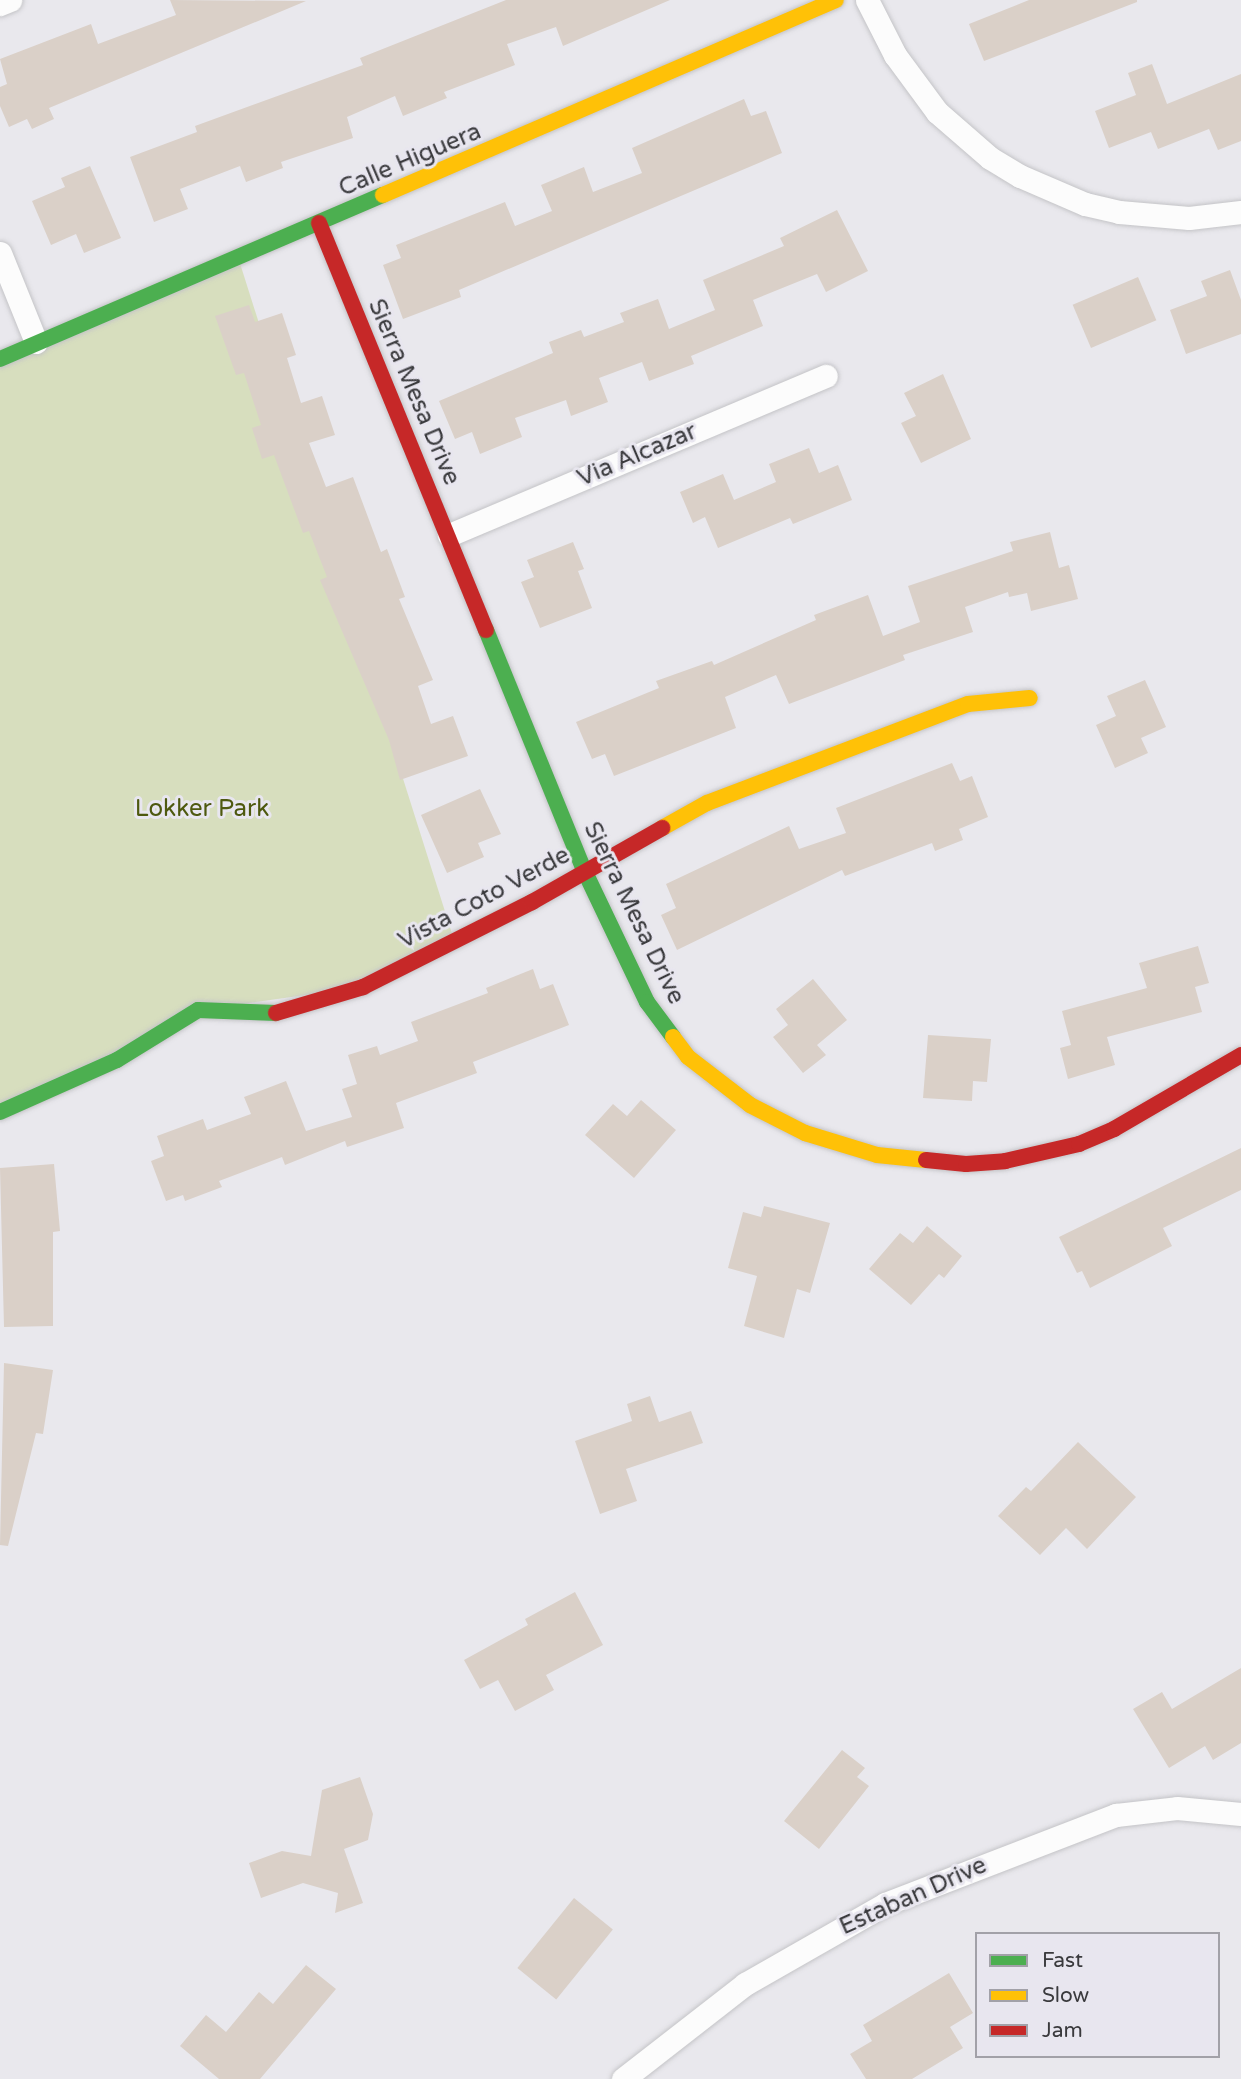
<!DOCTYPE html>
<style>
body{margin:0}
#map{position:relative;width:1241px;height:2079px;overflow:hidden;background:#e9e8ed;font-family:"Varela Round",sans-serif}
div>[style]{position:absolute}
.green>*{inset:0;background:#d7debe}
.building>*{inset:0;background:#dad0c8;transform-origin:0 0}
.roads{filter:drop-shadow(0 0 2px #c4c4c7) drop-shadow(0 0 2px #c4c4c7)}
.street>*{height:23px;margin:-11.5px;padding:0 11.5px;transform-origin:11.5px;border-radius:11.5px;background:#fcfcfc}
.fast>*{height:16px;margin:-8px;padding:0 8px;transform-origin:8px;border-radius:8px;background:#4caf50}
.slow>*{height:16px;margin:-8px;padding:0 8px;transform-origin:8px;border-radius:8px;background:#ffc107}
.jam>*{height:16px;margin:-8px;padding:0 8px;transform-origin:8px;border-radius:8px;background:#c62828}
span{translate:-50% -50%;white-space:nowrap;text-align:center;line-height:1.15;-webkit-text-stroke:6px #e8e6ef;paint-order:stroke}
.street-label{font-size:24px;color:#3a3a3d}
.park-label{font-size:24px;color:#4e590f}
.legend{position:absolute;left:975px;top:1932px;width:245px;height:126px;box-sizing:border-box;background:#e8e6ef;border:2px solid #a2a1a8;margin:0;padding:9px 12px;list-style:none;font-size:21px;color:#3a3a3d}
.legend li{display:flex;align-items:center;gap:14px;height:35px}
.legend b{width:35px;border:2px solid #a2a1a8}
</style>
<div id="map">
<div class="green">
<div style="clip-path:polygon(238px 257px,455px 943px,363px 987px,198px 1010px,0 1112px,0 359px)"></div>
</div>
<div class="building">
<div style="clip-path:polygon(170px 0,306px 1px,49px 108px,54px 119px,32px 129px,27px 119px,9px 127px,0 106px,0 87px,7px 84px,0 59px,91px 24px,98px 44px,176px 15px)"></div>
<div style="clip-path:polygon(506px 0,670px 0,563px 46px,556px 27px,507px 44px,515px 65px,444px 92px,447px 98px,403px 116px,395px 96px,347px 117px,353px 138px,281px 162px,283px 168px,246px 182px,240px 166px,180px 189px,188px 209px,154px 222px,130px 157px,197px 132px,195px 126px,363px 65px,360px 58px)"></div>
<div style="clip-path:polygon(1029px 0,1137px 0,1137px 2px,984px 61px,969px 24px)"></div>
<div style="clip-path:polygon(1152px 64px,1167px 104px,1241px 74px,1241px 141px,1218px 150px,1209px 129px,1158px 149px,1151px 132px,1109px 148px,1095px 111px,1136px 95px,1128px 73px)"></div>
<div style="clip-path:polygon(744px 99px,751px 116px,766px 111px,782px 153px,459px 290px,461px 297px,403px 319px,383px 265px,401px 258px,396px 245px,505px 202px,515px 226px,552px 211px,541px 185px,584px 167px,593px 192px,642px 173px,632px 148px)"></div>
<div style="clip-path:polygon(90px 166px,121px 238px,84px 253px,76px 234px,51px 245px,32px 201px,65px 187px,61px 178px)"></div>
<div style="clip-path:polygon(837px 210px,868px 271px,826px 292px,817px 274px,753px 300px,763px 326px,691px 356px,694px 364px,649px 381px,642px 362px,599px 378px,608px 402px,571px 416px,566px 400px,515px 418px,522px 437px,480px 454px,472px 432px,455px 439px,439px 401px,553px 353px,549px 342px,581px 330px,584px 337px,624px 322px,620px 313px,658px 299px,669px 329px,715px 310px,703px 280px,784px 246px,780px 238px)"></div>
<div style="clip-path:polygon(1230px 270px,1241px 300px,1241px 334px,1186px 354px,1170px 310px,1207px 296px,1201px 281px)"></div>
<div style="left:1138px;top:277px;width:47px;height:71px;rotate:67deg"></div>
<div style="clip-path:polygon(249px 305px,255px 322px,282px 313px,296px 355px,287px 358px,301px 403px,322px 396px,335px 435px,309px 443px,326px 487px,353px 477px,381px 552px,387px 549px,405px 597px,399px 599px,433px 680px,418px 686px,431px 724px,453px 716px,468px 756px,400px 780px,389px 740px,320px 580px,327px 577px,309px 531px,303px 533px,274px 455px,262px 459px,252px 428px,261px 425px,244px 373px,236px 375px,215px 316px)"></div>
<div style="clip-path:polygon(943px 374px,971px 439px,921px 463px,901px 423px,916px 416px,904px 393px)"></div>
<div style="clip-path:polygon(809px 448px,819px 473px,838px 465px,852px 500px,793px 524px,790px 518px,718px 548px,705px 517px,693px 523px,680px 492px,723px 474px,734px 500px,776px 482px,769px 464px)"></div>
<div style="clip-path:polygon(1050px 532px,1059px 568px,1069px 565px,1078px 599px,1031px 611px,1027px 593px,1009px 597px,1008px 592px,965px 607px,973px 632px,903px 655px,905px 660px,789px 704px,776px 675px,725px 697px,736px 728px,614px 776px,605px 754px,592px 759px,576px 722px,659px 688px,656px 681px,712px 661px,714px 665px,816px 620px,814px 615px,868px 595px,883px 636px,920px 622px,908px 586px,1013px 551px,1010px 542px)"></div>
<div style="clip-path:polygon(573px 542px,584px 569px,578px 571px,592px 608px,540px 628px,521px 582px,534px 577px,527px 560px)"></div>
<div style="clip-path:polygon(1145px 680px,1166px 727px,1141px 738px,1148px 753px,1115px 768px,1096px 725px,1116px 716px,1107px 696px)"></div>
<div style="clip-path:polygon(952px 763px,960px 781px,972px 776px,988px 817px,959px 829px,963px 840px,935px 851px,932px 843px,845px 876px,842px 870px,677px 950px,661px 915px,676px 908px,666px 884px,789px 826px,799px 849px,846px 833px,836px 808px)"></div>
<div style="clip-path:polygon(480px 789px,501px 834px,478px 843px,484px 857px,447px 873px,421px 815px)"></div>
<div style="clip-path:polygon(1198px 946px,1209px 983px,1195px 987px,1202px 1012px,1107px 1037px,1115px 1065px,1068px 1079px,1060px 1048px,1071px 1045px,1062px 1011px,1147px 988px,1139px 963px)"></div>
<div style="clip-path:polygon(533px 969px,540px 989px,553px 984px,569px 1025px,473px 1062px,477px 1073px,396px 1103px,404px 1128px,347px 1147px,345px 1141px,285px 1165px,282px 1157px,219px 1181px,222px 1187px,185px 1201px,183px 1195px,166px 1201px,151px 1161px,164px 1156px,157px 1136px,203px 1119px,207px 1130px,251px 1114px,244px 1097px,286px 1081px,306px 1131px,352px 1117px,342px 1089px,357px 1084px,348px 1055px,377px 1046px,380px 1055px,418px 1041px,411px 1022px,488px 993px,486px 988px)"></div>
<div style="clip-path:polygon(813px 979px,847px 1020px,817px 1045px,826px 1055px,803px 1073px,773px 1037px,788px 1025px,776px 1009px)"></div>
<div style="clip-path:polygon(928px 1035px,991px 1039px,987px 1082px,973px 1081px,972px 1101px,923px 1098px)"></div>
<div style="clip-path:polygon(641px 1100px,676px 1130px,634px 1178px,585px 1135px,613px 1104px,627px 1116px)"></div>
<div style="clip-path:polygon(1241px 1148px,1241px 1190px,1163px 1228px,1172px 1246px,1090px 1288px,1082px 1271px,1077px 1273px,1059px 1237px)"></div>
<div style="clip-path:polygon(54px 1164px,60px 1231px,53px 1232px,53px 1326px,4px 1327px,0 1168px)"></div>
<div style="clip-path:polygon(764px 1206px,830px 1223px,810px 1293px,797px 1289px,784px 1338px,744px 1326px,757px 1276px,728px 1268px,743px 1212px,761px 1217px)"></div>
<div style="clip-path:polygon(927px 1226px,962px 1256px,944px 1278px,939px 1274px,911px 1305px,869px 1269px,900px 1233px,913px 1243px)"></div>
<div style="clip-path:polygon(4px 1363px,53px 1370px,43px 1434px,36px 1433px,8px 1546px,0 1545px)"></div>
<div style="clip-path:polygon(650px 1396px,659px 1422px,691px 1411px,703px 1443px,626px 1469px,637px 1501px,600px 1514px,575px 1441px,632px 1421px,627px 1404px)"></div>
<div style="clip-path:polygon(1078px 1442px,1136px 1497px,1087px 1549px,1066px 1528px,1040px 1555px,998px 1516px,1026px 1487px,1031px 1491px)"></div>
<div style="clip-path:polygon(575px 1592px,603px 1645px,546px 1675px,554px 1690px,515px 1711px,498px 1680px,480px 1689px,464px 1660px,528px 1625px,525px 1619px)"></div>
<div style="clip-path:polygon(1241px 1668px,1241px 1743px,1213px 1760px,1205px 1746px,1169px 1768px,1133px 1709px,1162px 1692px,1172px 1709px)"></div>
<div style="clip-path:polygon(842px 1750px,865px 1768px,857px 1777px,869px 1786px,819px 1849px,784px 1821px)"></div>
<div style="clip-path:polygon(360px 1777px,373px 1814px,368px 1840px,344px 1849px,363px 1903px,335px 1913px,338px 1893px,303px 1883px,261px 1898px,249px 1863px,282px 1851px,311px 1856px,322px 1790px)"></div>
<div style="left:574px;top:1898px;width:50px;height:90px;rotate:39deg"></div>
<div style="clip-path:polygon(306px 1965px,336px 1989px,260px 2079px,219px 2079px,180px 2046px,206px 2015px,226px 2032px,259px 1992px,273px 2004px)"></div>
<div style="clip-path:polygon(949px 1973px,973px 2013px,950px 2027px,963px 2048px,912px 2079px,866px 2079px,850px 2054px,872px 2041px,863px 2025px)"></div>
</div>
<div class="roads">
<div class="street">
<div style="left:867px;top:0;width:62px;rotate:63deg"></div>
<div style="left:895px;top:55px;width:71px;rotate:53.6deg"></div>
<div style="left:937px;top:112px;width:70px;rotate:41deg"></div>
<div style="left:990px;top:158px;width:35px;rotate:31deg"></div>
<div style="left:1020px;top:176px;width:71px;rotate:23.3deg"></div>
<div style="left:1085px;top:204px;width:35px;rotate:13deg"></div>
<div style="left:1119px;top:212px;width:70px;rotate:4.9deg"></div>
<div style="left:1189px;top:218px;width:52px;rotate:-6.6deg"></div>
<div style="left:0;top:4px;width:11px;rotate:-22deg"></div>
<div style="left:0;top:253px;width:96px;rotate:68deg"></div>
<div style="left:449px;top:535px;width:409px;rotate:-22.9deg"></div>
<div style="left:623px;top:2079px;width:155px;rotate:-37.9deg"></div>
<div style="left:745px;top:1984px;width:161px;rotate:-29.7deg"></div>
<div style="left:885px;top:1904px;width:248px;rotate:-21.1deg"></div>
<div style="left:1116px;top:1815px;width:61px;rotate:-6.5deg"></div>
<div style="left:1177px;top:1808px;width:64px;rotate:5.4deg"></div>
</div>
<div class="fast">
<div style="left:0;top:359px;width:417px;rotate:-23.2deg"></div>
<div style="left:486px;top:630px;width:259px;rotate:67.8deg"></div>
<div style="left:584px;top:870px;width:146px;rotate:64.5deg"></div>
<div style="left:647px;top:1002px;width:44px;rotate:53.4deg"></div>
<div style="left:0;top:1112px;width:128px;rotate:-24deg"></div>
<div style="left:117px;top:1060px;width:95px;rotate:-31.7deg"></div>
<div style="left:198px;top:1010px;width:78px;rotate:2.2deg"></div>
</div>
<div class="slow">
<div style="left:383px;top:195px;width:493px;rotate:-23.3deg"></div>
<div style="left:662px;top:828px;width:51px;rotate:-29.1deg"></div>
<div style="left:707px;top:803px;width:279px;rotate:-20.8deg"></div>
<div style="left:968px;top:704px;width:62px;rotate:-5.5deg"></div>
<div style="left:673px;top:1037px;width:25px;rotate:53deg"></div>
<div style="left:688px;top:1057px;width:78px;rotate:37.7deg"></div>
<div style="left:750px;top:1105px;width:62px;rotate:27deg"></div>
<div style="left:805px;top:1133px;width:75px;rotate:17deg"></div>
<div style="left:877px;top:1155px;width:49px;rotate:5.8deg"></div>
</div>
<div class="jam">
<div style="left:319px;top:223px;width:440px;rotate:67.7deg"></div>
<div style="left:276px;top:1013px;width:91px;rotate:-16.6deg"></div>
<div style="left:363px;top:987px;width:189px;rotate:-26.7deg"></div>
<div style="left:532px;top:902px;width:150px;rotate:-29.6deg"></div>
<div style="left:926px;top:1160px;width:40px;rotate:5.7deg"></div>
<div style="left:966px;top:1164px;width:39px;rotate:-4deg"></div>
<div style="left:1005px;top:1161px;width:76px;rotate:-12.9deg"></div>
<div style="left:1079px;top:1144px;width:38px;rotate:-23deg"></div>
<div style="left:1114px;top:1129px;width:147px;rotate:-30.2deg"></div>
</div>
</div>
<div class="street-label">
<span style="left:410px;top:160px;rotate:-23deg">Calle Higuera</span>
<span style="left:414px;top:392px;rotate:67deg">Sierra Mesa Drive</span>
<span style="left:637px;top:455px;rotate:-23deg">Via Alcazar</span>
<span style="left:484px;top:898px;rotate:-28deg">Vista Coto Verde</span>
<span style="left:634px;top:913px;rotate:64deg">Sierra Mesa Drive</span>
<span style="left:913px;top:1896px;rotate:-24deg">Estaban Drive</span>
</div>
<div class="park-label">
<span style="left:202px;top:809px">Lokker Park</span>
</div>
<ul class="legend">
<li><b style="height:9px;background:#4caf50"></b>Fast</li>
<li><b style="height:9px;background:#ffc107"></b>Slow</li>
<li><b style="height:9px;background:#c62828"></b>Jam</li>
</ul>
</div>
